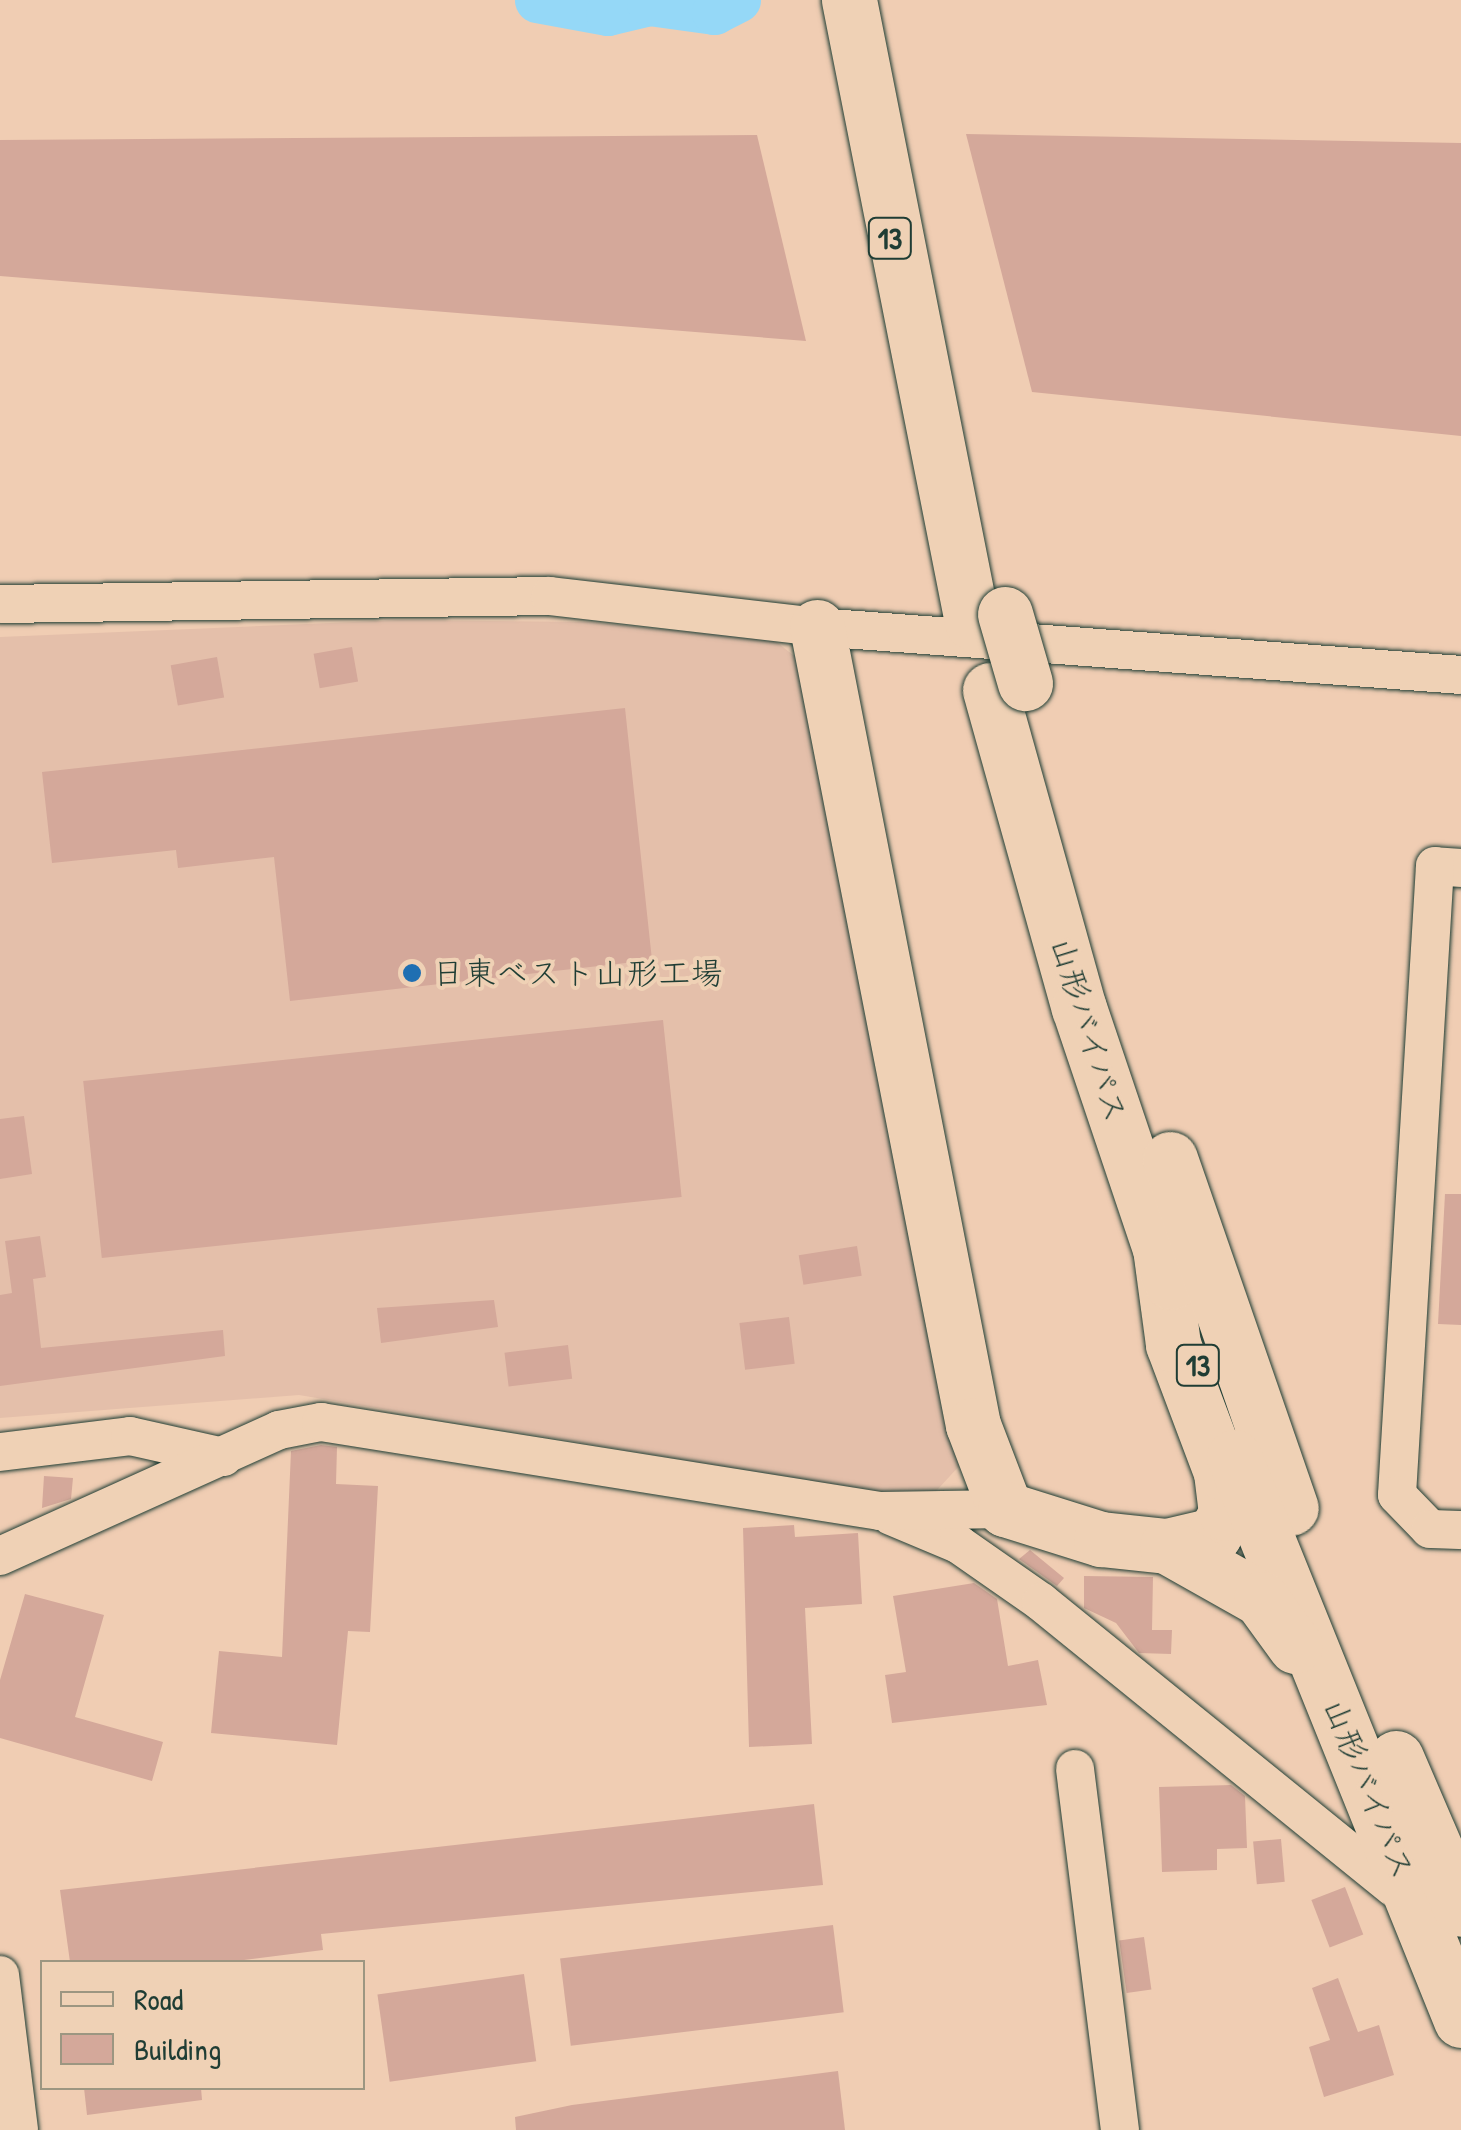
<!DOCTYPE html>
<meta charset="utf-8">
<style>
body{margin:0}
#map{position:relative;width:1461px;height:2130px;overflow:hidden;background:#f0cdb3;font-family:"Patrick Hand","Klee One",sans-serif}
div>[style]{position:absolute}
.built>*{inset:0;background:#e4bfaa}
.river>*{height:45px;margin:-22.5px;padding:0 22.5px;transform-origin:22.5px;border-radius:22.5px;background:#95d8f7}
.building>*{inset:0;background:#d4a89a;transform-origin:0 0}
.roads{filter:drop-shadow(0 0 2px #1f3d34) drop-shadow(0 0 2px #1f3d34)}
.minor>*{height:38px;margin:-19px;padding:0 19px;transform-origin:19px;border-radius:19px;background:#efd1b5}
.highway>*{height:55px;margin:-27.5px;padding:0 27.5px;transform-origin:27.5px;border-radius:27.5px;background:#efd1b5}
.bridges{filter:drop-shadow(0 0 2px #1f3d34) drop-shadow(0 0 2px #1f3d34)}
.highway-bridge>*{height:55px;margin:-27.5px;padding:0 27.5px;transform-origin:27.5px;border-radius:27.5px;background:#efd1b5}
.dots>*{width:28px;height:28px;translate:-50% -50%;box-sizing:border-box;border:5px solid #efd1b5;border-radius:50%}
span{translate:-50% -50%;white-space:nowrap;text-align:center;line-height:1.15;-webkit-text-stroke:8px #efd1b5;paint-order:stroke}
.shield-label span{padding:2px 8px;background:#efd1b5;border:2px solid;border-radius:8px;-webkit-text-stroke-width:0}
.shield-label{font-size:30px;color:#1f3d34;font-weight:700}
.poi-label{font-size:32px;color:#1f3d34}
.left{translate:0 -50%;text-align:left}
.street-label{font-size:32px;color:#1f3d34}
.legend{position:absolute;left:40px;top:1960px;width:325px;height:130px;box-sizing:border-box;background:#efd1b5;border:2px solid #9c9681;margin:0;padding:12px 18px;list-style:none;font-size:30px;color:#1f3d34}
.legend li{display:flex;align-items:center;gap:20px;height:50px}
.legend b{width:50px;border:2px solid #9c9681}
</style>
<div id="map">
<div class="built">
<div style="clip-path:polygon(401px 620px,588px 622px,774px 640px,798px 659px,961px 1464px,927px 1501px,299px 1395px,0 1418px,0 637px)"></div>
</div>
<div class="river">
<div style="left:537px;top:0;width:72px;rotate:10.4deg"></div>
<div style="left:608px;top:13px;width:42px;rotate:-13.7deg"></div>
<div style="left:649px;top:3px;width:66px;rotate:7.9deg"></div>
<div style="left:714px;top:12px;width:27px;rotate:-27deg"></div>
</div>
<div class="building">
<div style="clip-path:polygon(966px 134px,1461px 143px,1461px 436px,1032px 392px)"></div>
<div style="clip-path:polygon(757px 135px,806px 341px,0 276px,0 140px)"></div>
<div style="left:352px;top:647px;width:35px;height:39px;rotate:80deg"></div>
<div style="left:217px;top:657px;width:41px;height:47px;rotate:80deg"></div>
<div style="clip-path:polygon(625px 708px,652px 960px,290px 1001px,274px 857px,178px 868px,176px 850px,52px 863px,42px 772px)"></div>
<div style="left:663px;top:1020px;width:178px;height:583px;rotate:84deg"></div>
<div style="clip-path:polygon(24px 1116px,32px 1174px,0 1179px,0 1119px)"></div>
<div style="clip-path:polygon(1445px 1194px,1461px 1194px,1461px 1325px,1438px 1324px)"></div>
<div style="clip-path:polygon(40px 1236px,46px 1277px,33px 1279px,41px 1348px,223px 1330px,225px 1356px,0 1386px,0 1295px,12px 1293px,5px 1241px)"></div>
<div style="left:857px;top:1246px;width:30px;height:59px;rotate:81deg"></div>
<div style="clip-path:polygon(494px 1300px,498px 1327px,381px 1343px,377px 1308px)"></div>
<div style="left:789px;top:1317px;width:47px;height:50px;rotate:83deg"></div>
<div style="left:568px;top:1345px;width:34px;height:64px;rotate:83deg"></div>
<div style="clip-path:polygon(321px 1445px,337px 1447px,336px 1484px,378px 1486px,370px 1632px,348px 1631px,337px 1745px,211px 1733px,219px 1651px,282px 1657px,291px 1451px)"></div>
<div style="clip-path:polygon(44px 1476px,73px 1478px,71px 1499px,42px 1508px)"></div>
<div style="clip-path:polygon(794px 1525px,795px 1537px,858px 1533px,862px 1604px,805px 1608px,812px 1744px,749px 1747px,743px 1528px)"></div>
<div style="clip-path:polygon(1030px 1550px,1064px 1578px,1057px 1586px,1019px 1559px)"></div>
<div style="clip-path:polygon(1084px 1576px,1153px 1577px,1152px 1630px,1172px 1630px,1171px 1654px,1139px 1653px,1116px 1623px,1084px 1608px)"></div>
<div style="clip-path:polygon(974px 1583px,997px 1599px,1008px 1666px,1038px 1660px,1047px 1705px,892px 1723px,885px 1675px,906px 1672px,893px 1596px)"></div>
<div style="clip-path:polygon(25px 1594px,104px 1615px,75px 1717px,163px 1742px,152px 1781px,0 1738px,0 1680px)"></div>
<div style="clip-path:polygon(1231px 1785px,1245px 1796px,1247px 1848px,1217px 1849px,1217px 1870px,1162px 1872px,1159px 1787px)"></div>
<div style="clip-path:polygon(814px 1804px,823px 1885px,321px 1934px,323px 1950px,228px 1962px,70px 1962px,60px 1890px)"></div>
<div style="left:1281px;top:1839px;width:43px;height:28px;rotate:85deg"></div>
<div style="left:1345px;top:1887px;width:51px;height:36px;rotate:69deg"></div>
<div style="left:833px;top:1925px;width:88px;height:275px;rotate:83deg"></div>
<div style="left:1144px;top:1937px;width:53px;height:25px;rotate:82deg"></div>
<div style="left:524px;top:1974px;width:88px;height:148px;rotate:82deg"></div>
<div style="clip-path:polygon(1338px 1978px,1358px 2032px,1379px 2025px,1394px 2075px,1324px 2097px,1309px 2047px,1330px 2040px,1312px 1988px)"></div>
<div style="clip-path:polygon(838px 2071px,845px 2130px,516px 2130px,515px 2117px,572px 2105px)"></div>
<div style="clip-path:polygon(84px 2088px,201px 2088px,202px 2100px,87px 2115px)"></div>
</div>
<div class="roads">
<div class="minor">
<div style="left:0;top:604px;width:550px;rotate:-0.83deg"></div>
<div style="left:550px;top:596px;width:269px;rotate:6.6deg"></div>
<div style="left:817px;top:627px;width:646px;rotate:4.26deg"></div>
<div style="left:1461px;top:868px;width:26px;rotate:-176deg"></div>
<div style="left:1435px;top:866px;width:630px;rotate:93.46deg"></div>
<div style="left:1397px;top:1495px;width:47px;rotate:45.9deg"></div>
<div style="left:1430px;top:1529px;width:31px;rotate:2deg"></div>
<div style="left:0;top:1452px;width:131px;rotate:-7deg"></div>
<div style="left:130px;top:1436px;width:96px;rotate:12.6deg"></div>
<div style="left:891px;top:1516px;width:73px;rotate:22.7deg"></div>
<div style="left:958px;top:1544px;width:101px;rotate:34.9deg"></div>
<div style="left:1041px;top:1602px;width:454px;rotate:39deg"></div>
<div style="left:0;top:1556px;width:306px;rotate:-24.3deg"></div>
<div style="left:279px;top:1430px;width:43px;rotate:-10.8deg"></div>
<div style="left:321px;top:1422px;width:566px;rotate:9.05deg"></div>
<div style="left:880px;top:1511px;width:125px;rotate:-0.9deg"></div>
<div style="left:1075px;top:1769px;width:364px;rotate:82.9deg"></div>
<div style="left:0;top:1975px;width:156px;rotate:83deg"></div>
</div>
<div class="highway">
<div style="left:849px;top:0;width:634px;rotate:78.81deg"></div>
<div style="left:817px;top:627px;width:813px;rotate:78.94deg"></div>
<div style="left:973px;top:1425px;width:90px;rotate:69.1deg"></div>
<div style="left:1005px;top:1509px;width:101px;rotate:17.4deg"></div>
<div style="left:1101px;top:1539px;width:66px;rotate:6.1deg"></div>
<div style="left:1167px;top:1546px;width:48px;rotate:-13.2deg"></div>
<div style="left:1214px;top:1535px;width:25px;rotate:-61deg"></div>
<div style="left:1226px;top:1513px;width:41px;rotate:-97deg"></div>
<div style="left:1221px;top:1472px;width:137px;rotate:-110.6deg"></div>
<div style="left:1173px;top:1344px;width:97px;rotate:-97.7deg"></div>
<div style="left:990px;top:690px;width:330px;rotate:74.4deg"></div>
<div style="left:1079px;top:1008px;width:289px;rotate:71.4deg"></div>
<div style="left:1170px;top:1159px;width:369px;rotate:70.9deg"></div>
<div style="left:1234px;top:1457px;width:607px;rotate:68.04deg"></div>
<div style="left:1167px;top:1546px;width:108px;rotate:29.4deg"></div>
<div style="left:1261px;top:1599px;width:58px;rotate:54.1deg"></div>
<div style="left:1396px;top:1758px;width:164px;rotate:66.7deg"></div>
</div>
</div>
<div class="bridges">
<div class="highway-bridge">
<div style="left:1005px;top:614px;width:72px;rotate:73.8deg"></div>
</div>
</div>
<div class="dots">
<div style="left:412px;top:973px;background:#1f6fb2"></div>
</div>
<div class="shield-label">
<span style="left:890px;top:238px">13</span>
<span style="left:1198px;top:1365px">13</span>
</div>
<div class="poi-label">
<span class="left" style="left:432px;top:973px">日東ベスト山形工場</span>
</div>
<div class="street-label">
<span style="left:1089px;top:1030px;rotate:73deg">山形バイパス</span>
<span style="left:1369px;top:1789px;rotate:68deg">山形バイパス</span>
</div>
<ul class="legend">
<li><b style="height:12px;background:#efd1b5"></b>Road</li>
<li><b style="height:28px;background:#d4a89a"></b>Building</li>
</ul>
</div>
